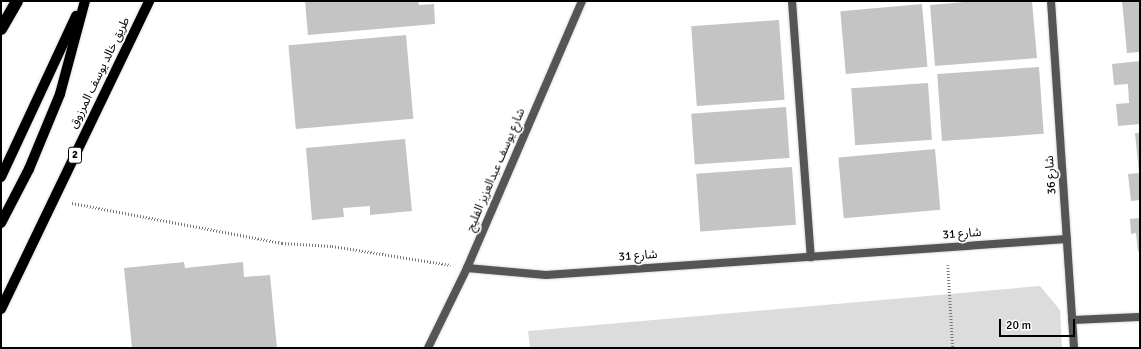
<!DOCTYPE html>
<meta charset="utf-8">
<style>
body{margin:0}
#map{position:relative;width:1141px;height:349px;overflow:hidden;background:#fff;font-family:Signika,"Noto Sans Arabic",sans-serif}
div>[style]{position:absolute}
.green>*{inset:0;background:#dcdcdc}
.building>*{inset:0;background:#c4c4c4;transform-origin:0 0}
.path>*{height:2.5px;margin-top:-1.25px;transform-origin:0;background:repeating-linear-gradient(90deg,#777 0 1px,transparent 0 3px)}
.roads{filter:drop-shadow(0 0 1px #dbdbdb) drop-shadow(0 0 1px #dbdbdb)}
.minor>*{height:8px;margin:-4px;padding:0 4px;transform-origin:4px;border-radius:4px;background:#555}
.primary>*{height:10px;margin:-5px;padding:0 5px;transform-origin:5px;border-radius:5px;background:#000}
.motorway>*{height:12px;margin:-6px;padding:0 6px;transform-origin:6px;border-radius:6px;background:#000}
span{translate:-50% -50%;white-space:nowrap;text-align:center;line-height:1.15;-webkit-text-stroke:3.5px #fff;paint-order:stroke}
.shield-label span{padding:1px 3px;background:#fff;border:1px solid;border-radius:3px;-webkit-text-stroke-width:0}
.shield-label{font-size:11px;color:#000;font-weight:700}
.street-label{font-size:12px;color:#000}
.frame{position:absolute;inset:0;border:2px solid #000;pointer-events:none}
.scale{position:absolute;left:999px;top:319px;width:76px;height:18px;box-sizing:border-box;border:2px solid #000;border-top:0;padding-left:5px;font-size:12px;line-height:14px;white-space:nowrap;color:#000;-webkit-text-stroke:3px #fff;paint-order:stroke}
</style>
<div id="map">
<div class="green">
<div style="clip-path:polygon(1040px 286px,1060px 310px,1062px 348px,530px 348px,528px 331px)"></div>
</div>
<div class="building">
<div style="clip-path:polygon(305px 1px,418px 1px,419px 5px,434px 4px,435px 24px,308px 35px)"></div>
<div style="clip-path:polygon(976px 1px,1032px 1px,1037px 58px,935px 66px,930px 5px)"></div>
<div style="clip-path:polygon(1122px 1px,1140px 1px,1140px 52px,1127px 53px)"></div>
<div style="left:922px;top:4px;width:63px;height:82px;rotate:85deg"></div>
<div style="left:779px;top:20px;width:80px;height:88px;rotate:86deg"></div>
<div style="left:406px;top:35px;width:84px;height:118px;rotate:85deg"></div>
<div style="clip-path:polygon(1140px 61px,1140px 124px,1118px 126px,1116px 104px,1129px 103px,1128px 84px,1114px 85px,1112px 64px)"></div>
<div style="left:1039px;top:67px;width:67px;height:102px;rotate:86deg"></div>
<div style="left:928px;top:83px;width:57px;height:77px;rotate:86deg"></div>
<div style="left:786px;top:107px;width:51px;height:95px;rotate:86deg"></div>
<div style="clip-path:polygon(1135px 133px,1140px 133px,1140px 200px,1131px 201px,1128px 174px,1139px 173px)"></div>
<div style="clip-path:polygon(405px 139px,412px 211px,370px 215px,370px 206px,343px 208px,344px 217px,312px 220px,306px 148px)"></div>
<div style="left:935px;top:149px;width:61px;height:97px;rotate:85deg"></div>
<div style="left:792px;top:167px;width:58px;height:96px;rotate:86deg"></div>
<div style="clip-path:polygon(1140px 218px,1140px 251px,1138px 252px,1136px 233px,1131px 234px,1130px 219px)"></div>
<div style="clip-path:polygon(184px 262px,185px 268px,243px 262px,244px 277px,270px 275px,277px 348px,132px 348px,124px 268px)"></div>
</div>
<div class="path">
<div style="left:72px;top:203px;width:214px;rotate:10.8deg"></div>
<div style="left:282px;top:243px;width:50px;rotate:3.4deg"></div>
<div style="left:332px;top:246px;width:120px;rotate:9.1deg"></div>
<div style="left:948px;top:265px;width:83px;rotate:86.6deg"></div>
</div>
<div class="roads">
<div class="minor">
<div style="left:792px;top:1px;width:257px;rotate:85.8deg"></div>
<div style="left:1051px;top:1px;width:348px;rotate:86.2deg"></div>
<div style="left:467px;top:268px;width:79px;rotate:5.1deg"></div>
<div style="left:546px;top:275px;width:522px;rotate:-3.95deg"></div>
<div style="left:1072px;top:320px;width:68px;rotate:-2.5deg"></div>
<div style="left:428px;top:348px;width:89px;rotate:-64deg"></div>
<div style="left:467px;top:268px;width:291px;rotate:-66.7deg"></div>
</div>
<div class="primary">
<div style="left:1px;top:177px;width:178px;rotate:-65deg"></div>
<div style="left:1px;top:223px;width:61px;rotate:-62.6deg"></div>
<div style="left:29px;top:169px;width:81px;rotate:-67.5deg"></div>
<div style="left:60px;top:94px;width:96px;rotate:-75deg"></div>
<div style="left:1px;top:309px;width:342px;rotate:-64.3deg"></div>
</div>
<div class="motorway">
<div style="left:1px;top:29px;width:32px;rotate:-60deg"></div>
</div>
</div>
<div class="shield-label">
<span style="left:75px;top:155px">2</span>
</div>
<div class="street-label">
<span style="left:100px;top:73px;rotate:-64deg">طريق خالد يوسف المرزوق</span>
<span style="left:496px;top:170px;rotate:-67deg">شارع يوسف عبدالعزيز الفليج</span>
<span style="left:1051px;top:175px;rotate:-94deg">شارع 36</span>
<span style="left:962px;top:234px;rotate:-4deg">شارع 31</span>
<span style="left:638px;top:256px;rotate:-4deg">شارع 31</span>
</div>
<div class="frame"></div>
<div class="scale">20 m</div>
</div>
